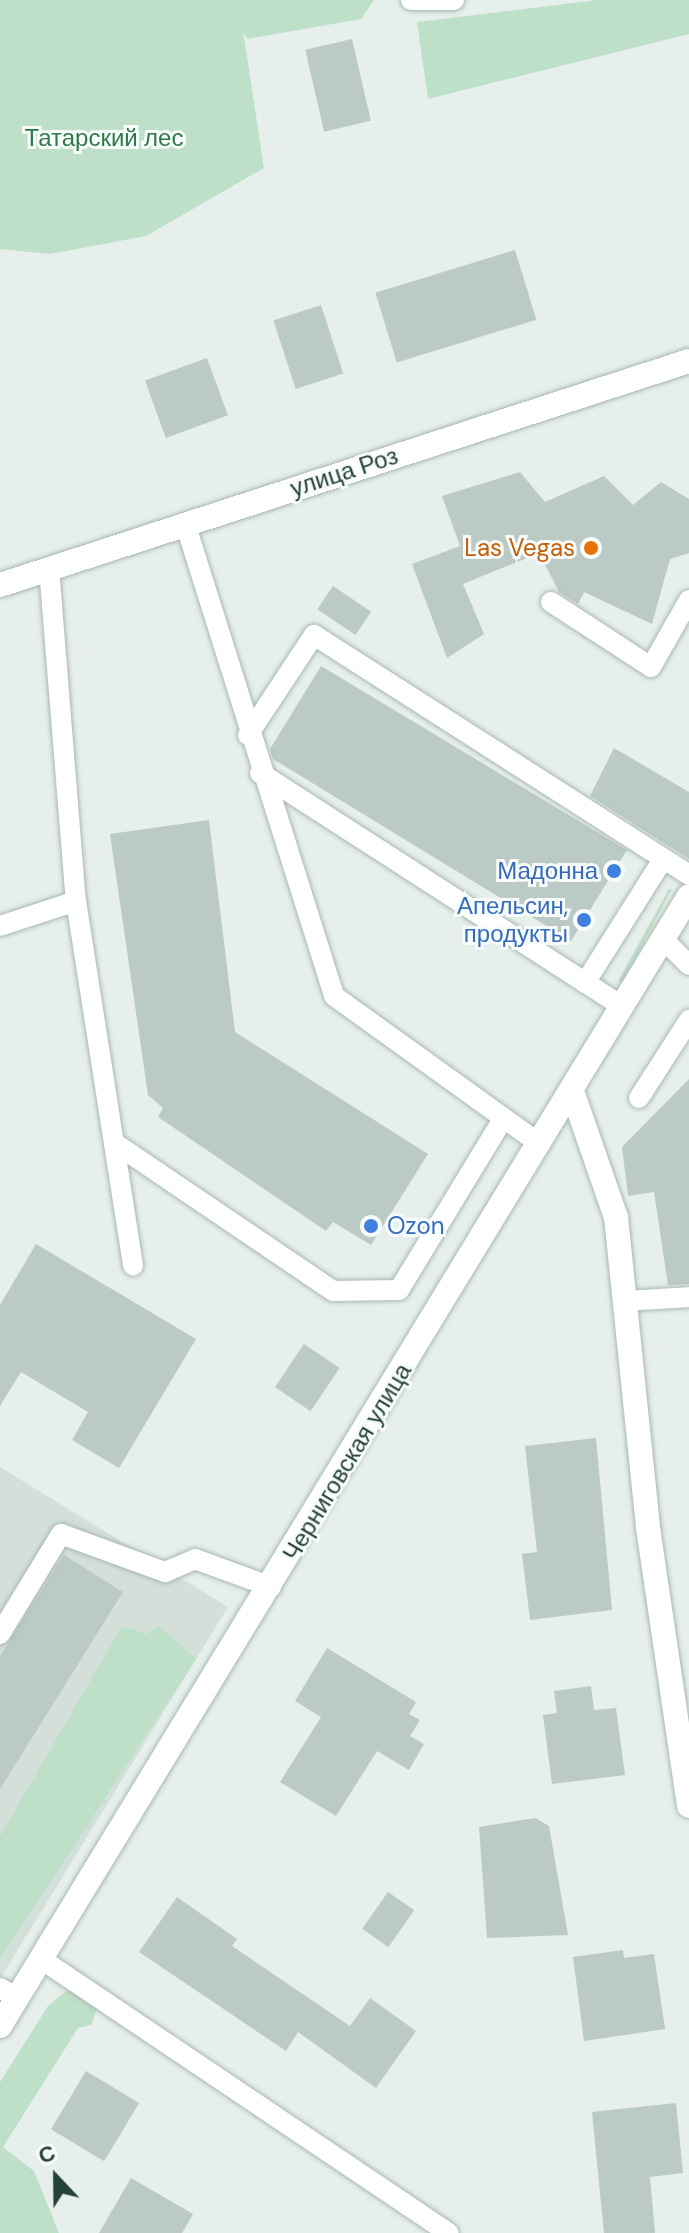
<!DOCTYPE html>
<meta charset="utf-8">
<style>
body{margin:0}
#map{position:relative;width:689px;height:2233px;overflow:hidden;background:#e6efeb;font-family:"DM Sans",sans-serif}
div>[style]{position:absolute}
.built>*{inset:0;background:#d4dfda}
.green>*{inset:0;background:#bfe0c8}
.building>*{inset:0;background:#bbcac4;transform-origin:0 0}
.roads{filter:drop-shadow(0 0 2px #a8b8b2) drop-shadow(0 0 2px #a8b8b2)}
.lane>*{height:20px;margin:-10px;padding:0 10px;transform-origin:10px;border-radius:10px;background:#fff}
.street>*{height:24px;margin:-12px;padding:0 12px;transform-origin:12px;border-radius:12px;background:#fff}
.secondary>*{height:24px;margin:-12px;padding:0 12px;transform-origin:12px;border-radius:12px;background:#fff}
.dots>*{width:22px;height:22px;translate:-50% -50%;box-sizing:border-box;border:4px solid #f7fbf9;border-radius:50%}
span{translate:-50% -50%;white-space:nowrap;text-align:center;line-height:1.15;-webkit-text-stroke:6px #f7fbf9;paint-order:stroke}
.park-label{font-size:24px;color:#2d7a4b}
.street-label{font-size:24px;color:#24423a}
.food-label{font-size:24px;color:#c56008}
.right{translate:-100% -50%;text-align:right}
.shop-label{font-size:24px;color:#366cbe}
.left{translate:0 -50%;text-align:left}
.north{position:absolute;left:16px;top:2137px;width:80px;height:80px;-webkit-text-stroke:6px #f7fbf9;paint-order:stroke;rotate:338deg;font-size:22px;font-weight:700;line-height:32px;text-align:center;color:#24423a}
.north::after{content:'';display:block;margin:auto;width:28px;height:36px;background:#24423a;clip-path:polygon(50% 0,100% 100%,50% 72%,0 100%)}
</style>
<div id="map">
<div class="built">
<div style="clip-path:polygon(0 1467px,228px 1607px,0 1979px)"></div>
</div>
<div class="green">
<div style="clip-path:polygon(0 0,374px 0,361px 19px,247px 39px,243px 31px,264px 168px,146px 236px,50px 254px,0 249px)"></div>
<div style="clip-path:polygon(597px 0,689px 0,689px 34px,428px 99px,417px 22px)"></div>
<div style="clip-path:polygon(672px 889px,623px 982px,618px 981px,669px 889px)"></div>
<div style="clip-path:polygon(122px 1626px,145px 1634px,160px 1627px,196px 1659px,0 1959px,0 1836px)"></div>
<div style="clip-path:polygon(71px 1987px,98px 2006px,91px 2025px,78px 2028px,3px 2147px,34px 2171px,59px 2233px,0 2233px,0 2082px,48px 2006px)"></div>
</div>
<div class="building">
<div style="left:352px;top:39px;width:84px;height:48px;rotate:77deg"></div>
<div style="left:515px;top:250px;width:73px;height:146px;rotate:73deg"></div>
<div style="left:321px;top:305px;width:72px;height:50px;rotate:72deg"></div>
<div style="left:207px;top:358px;width:61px;height:66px;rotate:70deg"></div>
<div style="clip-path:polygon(520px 472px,545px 502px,604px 476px,633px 505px,661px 482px,689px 499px,689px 553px,670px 559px,652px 624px,584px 592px,578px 604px,559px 592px,539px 553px,463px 584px,484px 634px,447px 658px,412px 564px,460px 546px,442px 496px)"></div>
<div style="left:333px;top:586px;width:46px;height:28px;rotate:34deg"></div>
<div style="clip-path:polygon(321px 666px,627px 850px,571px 941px,273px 759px,270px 749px)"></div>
<div style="clip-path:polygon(614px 748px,689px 792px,689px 859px,590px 796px)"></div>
<div style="clip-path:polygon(209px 820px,235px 1032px,428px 1154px,371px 1245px,333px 1222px,326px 1231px,158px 1117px,163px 1108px,148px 1095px,110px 834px)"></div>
<div style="clip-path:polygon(689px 1079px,689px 1284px,668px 1285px,654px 1192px,628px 1196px,622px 1147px)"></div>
<div style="clip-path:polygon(36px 1244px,196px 1339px,119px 1468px,72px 1440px,88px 1412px,21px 1372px,0 1406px,0 1305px)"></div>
<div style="left:304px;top:1344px;width:43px;height:52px;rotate:34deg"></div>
<div style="clip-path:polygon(596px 1438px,612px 1610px,530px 1620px,522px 1554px,537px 1552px,525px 1446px)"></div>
<div style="clip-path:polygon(64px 1555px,123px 1592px,0 1789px,0 1656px)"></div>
<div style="clip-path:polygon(327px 1648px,416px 1702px,409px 1714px,420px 1720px,410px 1736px,424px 1744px,409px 1770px,377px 1751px,336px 1816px,280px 1782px,321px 1717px,295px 1701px)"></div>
<div style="clip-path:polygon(591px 1686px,594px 1710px,616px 1708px,625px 1775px,552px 1784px,543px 1715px,557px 1713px,554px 1691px)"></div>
<div style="clip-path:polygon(535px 1818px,549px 1826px,568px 1935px,487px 1938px,479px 1827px)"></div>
<div style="left:388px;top:1892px;width:32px;height:45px;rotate:35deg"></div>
<div style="clip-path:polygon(177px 1897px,237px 1939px,232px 1946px,350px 2026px,370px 1998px,416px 2031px,376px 2088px,298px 2032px,286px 2051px,139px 1952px)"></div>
<div style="clip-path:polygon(623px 1950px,624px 1958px,654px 1954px,665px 2029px,584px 2041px,573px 1957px)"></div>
<div style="left:86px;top:2071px;width:62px;height:68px;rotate:31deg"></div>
<div style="clip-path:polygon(676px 2103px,683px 2173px,650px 2177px,655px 2233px,604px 2233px,592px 2112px)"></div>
<div style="clip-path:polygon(131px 2178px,193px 2214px,182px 2233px,99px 2233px)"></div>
</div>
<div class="roads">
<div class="lane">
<div style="left:411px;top:0;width:43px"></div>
<div style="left:185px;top:523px;width:496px;rotate:72.5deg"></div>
<div style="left:334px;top:996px;width:254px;rotate:35.7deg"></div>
<div style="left:49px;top:568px;width:334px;rotate:85.4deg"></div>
<div style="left:76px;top:901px;width:369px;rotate:81.1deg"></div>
<div style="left:551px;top:602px;width:119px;rotate:33deg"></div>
<div style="left:651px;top:667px;width:77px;rotate:-60.4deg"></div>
<div style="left:248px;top:735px;width:120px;rotate:-56.6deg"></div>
<div style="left:314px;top:635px;width:445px;rotate:32.6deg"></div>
<div style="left:260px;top:773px;width:432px;rotate:32.8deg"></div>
<div style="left:0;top:926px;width:80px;rotate:-18.2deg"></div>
<div style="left:664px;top:940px;width:35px;rotate:45deg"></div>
<div style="left:585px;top:983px;width:146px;rotate:-57.8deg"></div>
<div style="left:639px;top:1098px;width:93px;rotate:-57.3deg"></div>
<div style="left:116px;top:1144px;width:262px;rotate:34.1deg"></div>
<div style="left:333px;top:1291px;width:66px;rotate:-0.9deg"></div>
<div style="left:399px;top:1290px;width:200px;rotate:-58.7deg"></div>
<div style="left:624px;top:1301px;width:65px;rotate:-3.5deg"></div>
<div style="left:0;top:1634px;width:117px;rotate:-58.6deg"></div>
<div style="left:61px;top:1534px;width:111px;rotate:20.1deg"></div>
<div style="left:165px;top:1572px;width:33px;rotate:-23deg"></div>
<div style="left:195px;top:1559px;width:81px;rotate:20.2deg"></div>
<div style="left:41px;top:1959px;width:491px;rotate:33.9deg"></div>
<div style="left:0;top:1988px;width:20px;rotate:30deg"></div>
</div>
<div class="street">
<div style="left:0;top:585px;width:724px;rotate:-18.01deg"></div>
<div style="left:572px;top:1091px;width:133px;rotate:70.8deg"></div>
<div style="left:616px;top:1217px;width:313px;rotate:84.1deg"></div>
<div style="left:648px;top:1528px;width:281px;rotate:81.6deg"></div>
</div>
<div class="secondary">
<div style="left:0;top:2026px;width:1323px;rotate:-58.63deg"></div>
</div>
</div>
<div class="dots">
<div style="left:591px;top:548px;background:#e8710a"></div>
<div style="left:614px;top:871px;background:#3f7fe0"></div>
<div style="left:584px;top:920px;background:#3f7fe0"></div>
<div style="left:371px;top:1226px;background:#3f7fe0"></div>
</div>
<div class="park-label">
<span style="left:104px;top:138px">Татарский лес</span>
</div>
<div class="street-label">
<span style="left:344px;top:472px;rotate:-18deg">улица Роз</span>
<span style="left:347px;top:1462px;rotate:-59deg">Черниговская улица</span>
</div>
<div class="food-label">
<span class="right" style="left:575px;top:548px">Las Vegas</span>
</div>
<div class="shop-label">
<span class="right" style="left:598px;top:871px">Мадонна</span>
<span class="right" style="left:568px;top:920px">Апельсин,<br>продукты</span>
<span class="left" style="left:387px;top:1226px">Ozon</span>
</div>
<div class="north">С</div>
</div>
